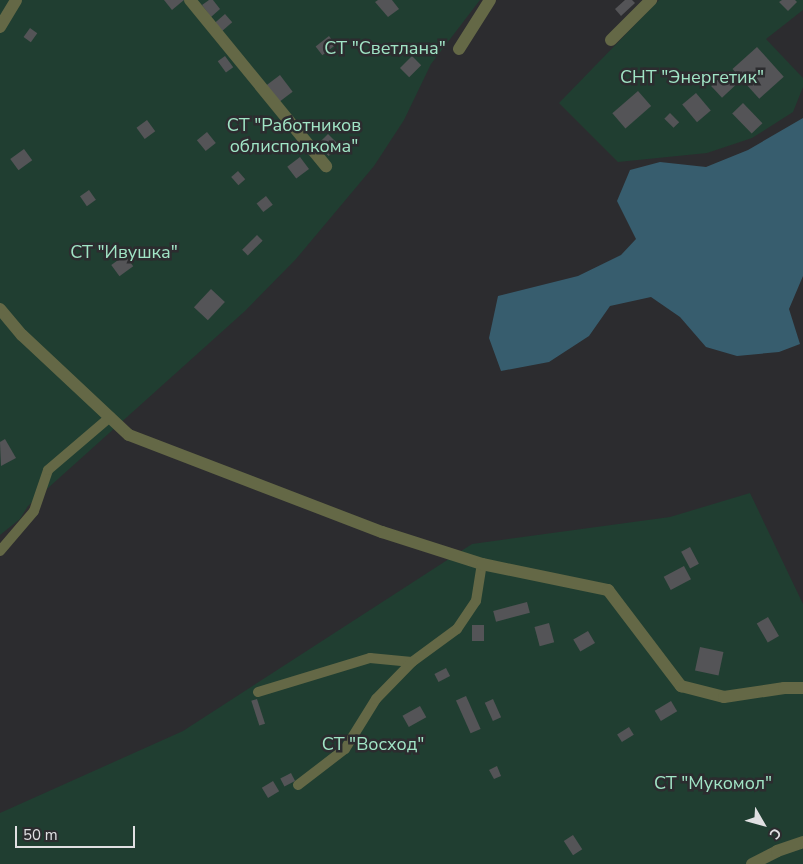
<!DOCTYPE html>
<meta charset="utf-8">
<style>
body{margin:0}
#map{position:relative;width:803px;height:864px;overflow:hidden;background:#2c2c2f;font-family:"Nunito Sans",sans-serif}
div>[style]{position:absolute}
.green>*{inset:0;background:#203e31}
.water>*{inset:0;background:#375d6e}
.building>*{inset:0;background:#545457;transform-origin:0 0}
.lane>*{height:10px;margin:-5px;padding:0 5px;transform-origin:5px;border-radius:5px;background:#646846}
.street>*{height:12px;margin:-6px;padding:0 6px;transform-origin:6px;border-radius:6px;background:#646846}
span{translate:-50% -50%;white-space:nowrap;text-align:center;line-height:1.15;-webkit-text-stroke:5px #2c2c2f;paint-order:stroke}
.park-label{font-size:18px;color:#a1e5c6}
.north{position:absolute;left:738px;top:799px;width:50px;height:50px;-webkit-text-stroke:4px #2c2c2f;paint-order:stroke;rotate:128deg;font-size:14px;font-weight:700;line-height:20px;text-align:center;color:#e0e0e2}
.north::after{content:'';display:block;margin:auto;width:18px;height:22px;background:#e0e0e2;clip-path:polygon(50% 0,100% 100%,50% 72%,0 100%)}
.scale{position:absolute;left:15px;top:826px;width:120px;height:22px;box-sizing:border-box;border:2px solid #e0e0e2;border-top:0;padding-left:6px;font-size:15px;line-height:18px;white-space:nowrap;color:#e0e0e2;-webkit-text-stroke:4px #2c2c2f;paint-order:stroke}
</style>
<div id="map">
<div class="green">
<div style="clip-path:polygon(0 0,480px 0,431px 64px,404px 120px,374px 166px,296px 259px,245px 311px,28px 506px,20px 519px,0 535px)"></div>
<div style="clip-path:polygon(659px 0,803px 0,803px 10px,766px 39px,803px 78px,803px 87px,793px 112px,752px 138px,707px 153px,618px 162px,559px 103px)"></div>
<div style="clip-path:polygon(750px 493px,803px 604px,803px 864px,0 864px,0 813px,183px 731px,472px 544px,670px 517px)"></div>
</div>
<div class="water">
<div style="clip-path:polygon(803px 118px,803px 276px,789px 309px,800px 344px,779px 352px,737px 356px,706px 347px,680px 317px,651px 297px,610px 306px,589px 336px,549px 362px,501px 371px,489px 338px,498px 296px,578px 276px,621px 255px,636px 239px,617px 201px,630px 170px,660px 162px,706px 167px,748px 150px)"></div>
</div>
<div class="building">
<div style="clip-path:polygon(164px 0,184px 0,172px 10px)"></div>
<div style="clip-path:polygon(209px 0,213px 0,220px 9px,211px 17px,202px 5px)"></div>
<div style="clip-path:polygon(378px 0,392px 0,399px 9px,388px 17px,375px 2px)"></div>
<div style="clip-path:polygon(625px 0,632px 0,635px 3px,621px 16px,615px 9px)"></div>
<div style="clip-path:polygon(782px 0,795px 0,797px 2px,788px 11px,779px 2px)"></div>
<div style="left:225px;top:14px;width:11px;height:16px;rotate:49deg"></div>
<div style="left:30px;top:28px;width:9px;height:11px;rotate:36deg"></div>
<div style="left:329px;top:36px;width:11px;height:17px;rotate:52deg"></div>
<div style="left:757px;top:47px;width:40px;height:33px;rotate:48deg"></div>
<div style="left:225px;top:56px;width:14px;height:9px;rotate:54deg"></div>
<div style="left:412px;top:56px;width:13px;height:17px;rotate:45deg"></div>
<div style="left:725px;top:73px;width:16px;height:19px;rotate:47deg"></div>
<div style="left:280px;top:75px;width:21px;height:19px;rotate:53deg"></div>
<div style="left:638px;top:91px;width:20px;height:34px;rotate:49deg"></div>
<div style="left:696px;top:93px;width:23px;height:18px;rotate:50deg"></div>
<div style="left:743px;top:103px;width:28px;height:15px;rotate:46deg"></div>
<div style="left:670px;top:113px;width:13px;height:8px;rotate:45deg"></div>
<div style="left:147px;top:120px;width:14px;height:13px;rotate:54deg"></div>
<div style="left:207px;top:132px;width:14px;height:13px;rotate:51deg"></div>
<div style="left:328px;top:134px;width:16px;height:15px;rotate:45deg"></div>
<div style="left:24px;top:149px;width:14px;height:17px;rotate:54deg"></div>
<div style="left:300px;top:157px;width:15px;height:16px;rotate:53deg"></div>
<div style="left:238px;top:171px;width:11px;height:9px;rotate:49deg"></div>
<div style="left:89px;top:190px;width:12px;height:11px;rotate:55deg"></div>
<div style="left:266px;top:196px;width:11px;height:12px;rotate:52deg"></div>
<div style="left:257px;top:235px;width:8px;height:21px;rotate:45deg"></div>
<div style="left:125px;top:255px;width:14px;height:17px;rotate:54deg"></div>
<div style="left:211px;top:289px;width:19px;height:25px;rotate:43deg"></div>
<div style="clip-path:polygon(5px 439px,16px 458px,1px 466px,0 442px)"></div>
<div style="left:690px;top:547px;width:19px;height:10px;rotate:62deg"></div>
<div style="left:684px;top:566px;width:15px;height:23px;rotate:62deg"></div>
<div style="left:527px;top:602px;width:11px;height:35px;rotate:75deg"></div>
<div style="left:768px;top:617px;width:22px;height:13px;rotate:60deg"></div>
<div style="left:549px;top:623px;width:20px;height:15px;rotate:75deg"></div>
<div style="left:472px;top:625px;width:12px;height:16px"></div>
<div style="left:588px;top:631px;width:14px;height:17px;rotate:60deg"></div>
<div style="left:700px;top:647px;width:24px;height:24px;rotate:12deg"></div>
<div style="left:446px;top:668px;width:9px;height:13px;rotate:63deg"></div>
<div style="left:466px;top:696px;width:36px;height:11px;rotate:66deg"></div>
<div style="left:257px;top:699px;width:26px;height:6px;rotate:72deg"></div>
<div style="left:493px;top:699px;width:20px;height:9px;rotate:66deg"></div>
<div style="left:671px;top:701px;width:12px;height:19px;rotate:59deg"></div>
<div style="left:420px;top:706px;width:13px;height:20px;rotate:61deg"></div>
<div style="left:629px;top:727px;width:9px;height:14px;rotate:58deg"></div>
<div style="clip-path:polygon(497px 766px,501px 776px,494px 779px,489px 770px)"></div>
<div style="left:291px;top:773px;width:9px;height:12px;rotate:63deg"></div>
<div style="left:273px;top:781px;width:12px;height:13px;rotate:59deg"></div>
<div style="left:573px;top:835px;width:17px;height:11px;rotate:57deg"></div>
</div>
<div class="lane">
<div style="left:0;top:551px;width:52px;rotate:-49.6deg"></div>
<div style="left:34px;top:511px;width:43px;rotate:-71.1deg"></div>
<div style="left:48px;top:470px;width:82px;rotate:-40.5deg"></div>
<div style="left:258px;top:692px;width:117px;rotate:-16.9deg"></div>
<div style="left:370px;top:658px;width:42px;rotate:5.4deg"></div>
<div style="left:412px;top:662px;width:56px;rotate:-36.3deg"></div>
<div style="left:457px;top:629px;width:34px;rotate:-56deg"></div>
<div style="left:476px;top:601px;width:37px;rotate:-81deg"></div>
<div style="left:298px;top:785px;width:59px;rotate:-37.5deg"></div>
<div style="left:345px;top:749px;width:59px;rotate:-58.2deg"></div>
<div style="left:376px;top:699px;width:52px;rotate:-45.8deg"></div>
</div>
<div class="street">
<div style="left:190px;top:0;width:215px;rotate:50.7deg"></div>
<div style="left:0;top:27px;width:31px;rotate:-59deg"></div>
<div style="left:611px;top:40px;width:57px;rotate:-45deg"></div>
<div style="left:459px;top:49px;width:58px;rotate:-57.7deg"></div>
<div style="left:0;top:309px;width:34px;rotate:50deg"></div>
<div style="left:22px;top:335px;width:146px;rotate:43.1deg"></div>
<div style="left:129px;top:435px;width:271px;rotate:21deg"></div>
<div style="left:382px;top:532px;width:105px;rotate:17.7deg"></div>
<div style="left:482px;top:564px;width:129px;rotate:11.7deg"></div>
<div style="left:608px;top:590px;width:121px;rotate:52.8deg"></div>
<div style="left:681px;top:686px;width:44px;rotate:14.3deg"></div>
<div style="left:724px;top:697px;width:61px;rotate:-8.5deg"></div>
<div style="left:784px;top:688px;width:19px"></div>
<div style="left:752px;top:864px;width:28px;rotate:-27deg"></div>
<div style="left:777px;top:851px;width:28px;rotate:-19deg"></div>
</div>
<div class="park-label">
<span style="left:385px;top:48px">СТ "Светлана"</span>
<span style="left:692px;top:77px">СНТ "Энергетик"</span>
<span style="left:294px;top:136px">СТ "Работников<br>облисполкома"</span>
<span style="left:124px;top:252px">СТ "Ивушка"</span>
<span style="left:373px;top:744px">СТ "Восход"</span>
<span style="left:713px;top:783px">СТ "Мукомол"</span>
</div>
<div class="north">С</div>
<div class="scale">50 m</div>
</div>
